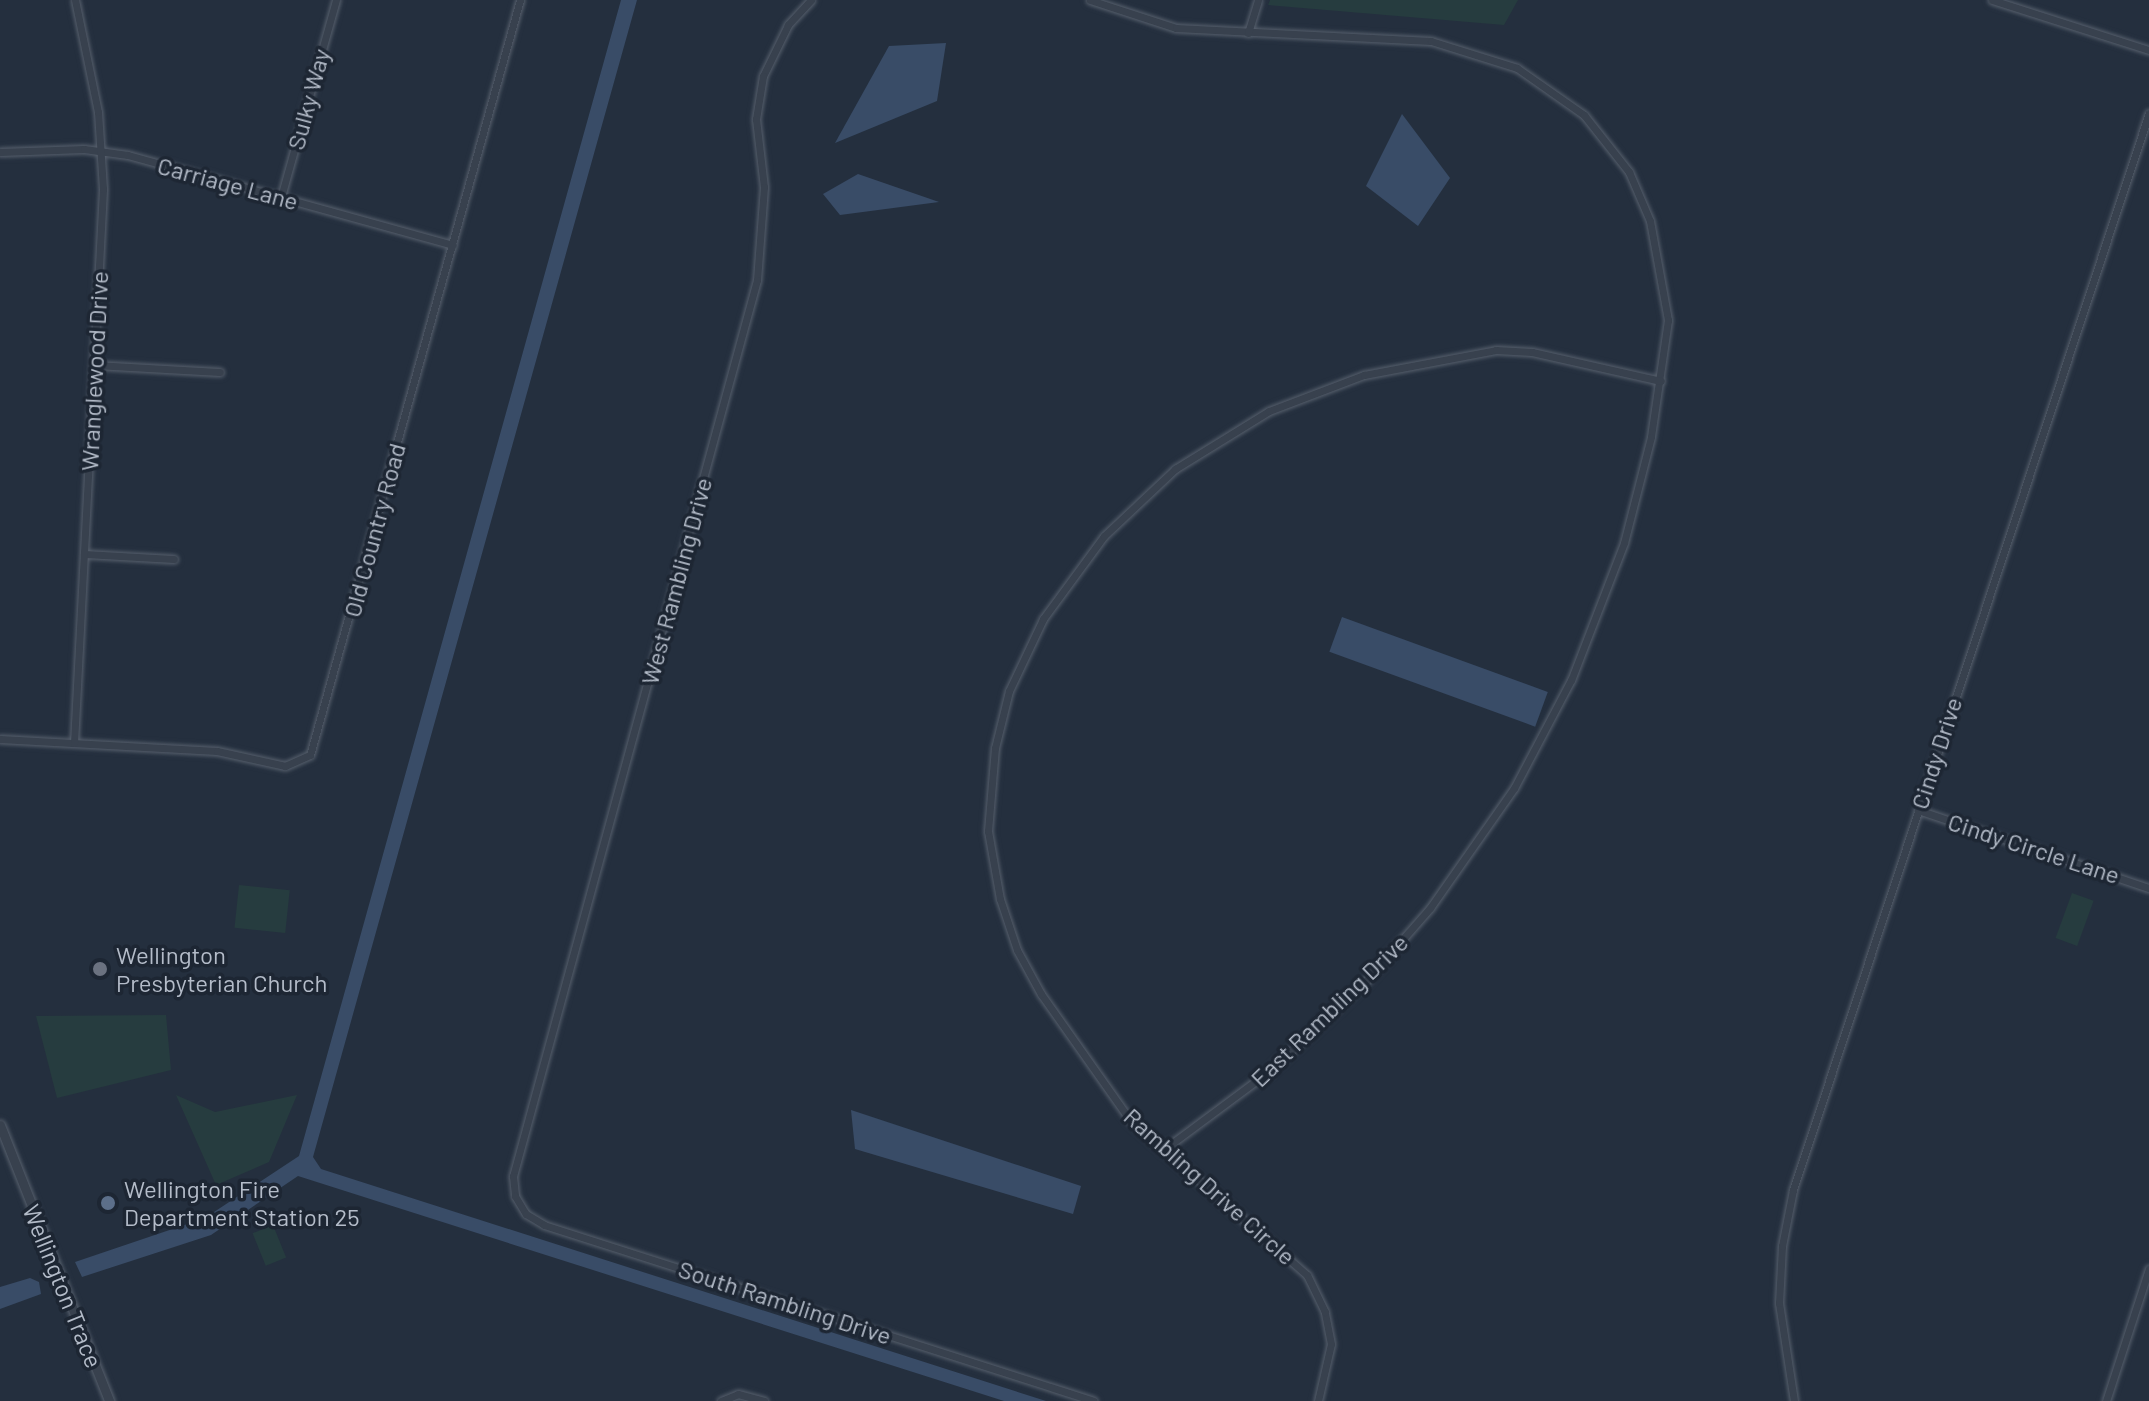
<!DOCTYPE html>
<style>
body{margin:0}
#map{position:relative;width:2149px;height:1401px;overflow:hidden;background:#242f3e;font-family:Barlow,sans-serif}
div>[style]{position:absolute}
.green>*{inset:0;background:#263c3f;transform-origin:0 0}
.water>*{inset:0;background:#394c67;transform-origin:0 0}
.roads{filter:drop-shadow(0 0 2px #565f6c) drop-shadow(0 0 2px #565f6c)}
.minor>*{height:7px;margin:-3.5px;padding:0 3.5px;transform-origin:3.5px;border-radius:3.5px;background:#38414e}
.tertiary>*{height:9px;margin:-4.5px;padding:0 4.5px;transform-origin:4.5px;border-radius:4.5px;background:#38414e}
.dots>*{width:22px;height:22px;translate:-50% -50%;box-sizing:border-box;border:4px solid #1d2633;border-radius:50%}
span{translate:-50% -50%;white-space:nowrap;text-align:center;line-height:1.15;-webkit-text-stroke:7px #1d2633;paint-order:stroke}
.street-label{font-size:24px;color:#b4bcc9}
.poi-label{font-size:24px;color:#b4bcc9}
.left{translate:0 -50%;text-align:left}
</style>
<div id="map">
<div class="green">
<div style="clip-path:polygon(1270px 0,1518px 0,1504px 25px,1268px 5px)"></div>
<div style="left:239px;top:885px;width:51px;height:43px;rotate:6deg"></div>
<div style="left:2072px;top:893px;width:23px;height:48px;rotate:20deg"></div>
<div style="clip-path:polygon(166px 1015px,171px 1070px,57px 1098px,36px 1016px)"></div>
<div style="clip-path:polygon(176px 1095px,215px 1112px,297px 1095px,269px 1162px,216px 1185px)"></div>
<div style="left:273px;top:1225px;width:35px;height:22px;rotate:68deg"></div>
</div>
<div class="water">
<div style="clip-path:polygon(621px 0,637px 0,313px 1157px,321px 1169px,1046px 1401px,1004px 1401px,298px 1176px,211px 1235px,82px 1277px,75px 1262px,205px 1218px,299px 1156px)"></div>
<div style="clip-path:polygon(946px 43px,937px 101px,835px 143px,889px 46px)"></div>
<div style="clip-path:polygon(1402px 114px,1450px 178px,1418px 226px,1366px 186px)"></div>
<div style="clip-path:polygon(858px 174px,939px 202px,840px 215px,823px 194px)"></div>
<div style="left:1342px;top:617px;width:219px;height:37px;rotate:20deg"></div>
<div style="clip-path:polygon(851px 1110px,1081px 1186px,1073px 1214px,855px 1149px)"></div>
<div style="clip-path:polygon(30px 1278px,39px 1282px,41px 1294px,0 1309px,0 1287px)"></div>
</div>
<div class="roads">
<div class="minor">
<div style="left:811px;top:0;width:34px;rotate:133deg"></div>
<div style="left:788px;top:25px;width:57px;rotate:116.1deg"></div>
<div style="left:763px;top:76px;width:44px;rotate:99.2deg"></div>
<div style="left:756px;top:119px;width:68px;rotate:83.3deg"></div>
<div style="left:764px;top:187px;width:93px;rotate:94.3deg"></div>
<div style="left:757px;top:280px;width:929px;rotate:105.23deg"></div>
<div style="left:513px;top:1176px;width:20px;rotate:84deg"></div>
<div style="left:515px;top:1196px;width:21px;rotate:59deg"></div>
<div style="left:526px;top:1214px;width:21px;rotate:31deg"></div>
<div style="left:544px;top:1225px;width:577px;rotate:17.74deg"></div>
<div style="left:1090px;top:0;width:90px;rotate:18deg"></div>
<div style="left:1176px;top:28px;width:255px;rotate:2.9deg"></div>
<div style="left:1431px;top:41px;width:90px;rotate:17.4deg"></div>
<div style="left:1517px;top:68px;width:82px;rotate:35deg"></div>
<div style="left:1584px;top:115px;width:73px;rotate:51.7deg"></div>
<div style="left:1629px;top:172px;width:53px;rotate:66.8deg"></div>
<div style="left:1650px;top:221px;width:101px;rotate:79.7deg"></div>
<div style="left:1668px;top:320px;width:118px;rotate:98.3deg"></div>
<div style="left:1651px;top:437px;width:109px;rotate:104.3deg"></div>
<div style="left:1624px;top:543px;width:147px;rotate:111.1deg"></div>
<div style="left:1571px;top:680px;width:122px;rotate:117.8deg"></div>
<div style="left:1514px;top:788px;width:146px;rotate:125deg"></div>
<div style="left:1430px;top:908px;width:97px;rotate:131.2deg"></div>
<div style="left:1366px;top:981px;width:134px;rotate:137.1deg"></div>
<div style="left:1268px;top:1072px;width:131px;rotate:143.4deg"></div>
<div style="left:1992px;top:0;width:165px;rotate:17.7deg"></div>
<div style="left:1248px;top:33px;width:34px;rotate:-73deg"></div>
<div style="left:0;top:152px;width:84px;rotate:-2deg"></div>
<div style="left:84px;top:149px;width:44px;rotate:7.8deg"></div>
<div style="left:128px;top:155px;width:337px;rotate:15.5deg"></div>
<div style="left:281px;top:197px;width:205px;rotate:-74.4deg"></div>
<div style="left:94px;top:365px;width:126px;rotate:3.2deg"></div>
<div style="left:84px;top:554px;width:90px;rotate:3.2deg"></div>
<div style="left:0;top:739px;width:217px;rotate:3.2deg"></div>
<div style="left:217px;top:751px;width:70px;rotate:12.4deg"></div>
<div style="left:285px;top:766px;width:27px;rotate:-24deg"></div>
<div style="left:310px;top:755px;width:784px;rotate:-74.46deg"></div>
<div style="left:74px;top:743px;width:555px;rotate:-87deg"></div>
<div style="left:103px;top:189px;width:77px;rotate:-93.7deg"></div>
<div style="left:98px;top:112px;width:114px;rotate:-101.6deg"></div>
<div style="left:1918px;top:810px;width:244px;rotate:18.7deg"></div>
<div style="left:721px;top:1401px;width:18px;rotate:-22deg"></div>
<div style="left:738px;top:1394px;width:27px;rotate:15deg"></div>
<div style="left:1318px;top:1401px;width:58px;rotate:-77.2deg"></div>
<div style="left:1331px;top:1344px;width:33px;rotate:-101deg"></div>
<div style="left:1325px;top:1312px;width:41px;rotate:-115.9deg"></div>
<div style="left:1307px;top:1275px;width:235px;rotate:-138.8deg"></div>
<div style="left:1130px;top:1120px;width:154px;rotate:-125.2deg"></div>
<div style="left:1041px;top:994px;width:50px;rotate:-118.6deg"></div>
<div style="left:1017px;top:950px;width:54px;rotate:-108.4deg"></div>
<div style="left:1000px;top:899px;width:69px;rotate:-100deg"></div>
<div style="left:988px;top:831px;width:83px;rotate:-85.2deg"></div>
<div style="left:995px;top:748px;width:59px;rotate:-76.2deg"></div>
<div style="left:1009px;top:691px;width:80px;rotate:-64.7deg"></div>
<div style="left:1043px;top:619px;width:103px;rotate:-53.7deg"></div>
<div style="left:1104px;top:536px;width:98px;rotate:-43.3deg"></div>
<div style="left:1175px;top:469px;width:110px;rotate:-31.7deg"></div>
<div style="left:1269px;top:411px;width:102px;rotate:-20.8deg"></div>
<div style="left:1364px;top:375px;width:134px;rotate:-10.7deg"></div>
<div style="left:1496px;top:350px;width:36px;rotate:3deg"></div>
<div style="left:1532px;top:352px;width:132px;rotate:12.7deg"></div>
<div style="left:1794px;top:1401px;width:99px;rotate:-98.7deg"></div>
<div style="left:1779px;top:1303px;width:57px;rotate:-87deg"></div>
<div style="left:1782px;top:1246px;width:57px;rotate:-78.9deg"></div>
<div style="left:1793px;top:1190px;width:1134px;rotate:-71.71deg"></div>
<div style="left:2106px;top:1401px;width:139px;rotate:-72deg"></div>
</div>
<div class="tertiary">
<div style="left:0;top:1125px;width:297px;rotate:68.4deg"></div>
</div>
</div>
<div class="dots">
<div style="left:100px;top:969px;background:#6b7280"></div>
<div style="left:108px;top:1203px;background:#5c6f8a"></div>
</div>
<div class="street-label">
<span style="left:308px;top:99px;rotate:-75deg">Sulky Way</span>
<span style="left:228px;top:183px;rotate:15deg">Carriage Lane</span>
<span style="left:94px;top:371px;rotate:-87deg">Wranglewood Drive</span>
<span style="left:374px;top:530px;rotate:-75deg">Old Country Road</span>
<span style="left:676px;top:581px;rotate:-75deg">West Rambling Drive</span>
<span style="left:1936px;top:753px;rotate:-72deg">Cindy Drive</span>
<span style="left:2034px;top:848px;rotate:18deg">Cindy Circle Lane</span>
<span style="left:1329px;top:1010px;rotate:-44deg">East Rambling Drive</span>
<span style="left:1210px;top:1186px;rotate:42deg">Rambling Drive Circle</span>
<span style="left:63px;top:1286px;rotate:68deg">Wellington Trace</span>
<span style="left:785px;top:1302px;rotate:18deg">South Rambling Drive</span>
</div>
<div class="poi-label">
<span class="left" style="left:116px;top:969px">Wellington<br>Presbyterian Church</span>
<span class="left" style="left:124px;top:1203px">Wellington Fire<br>Department Station 25</span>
</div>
</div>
